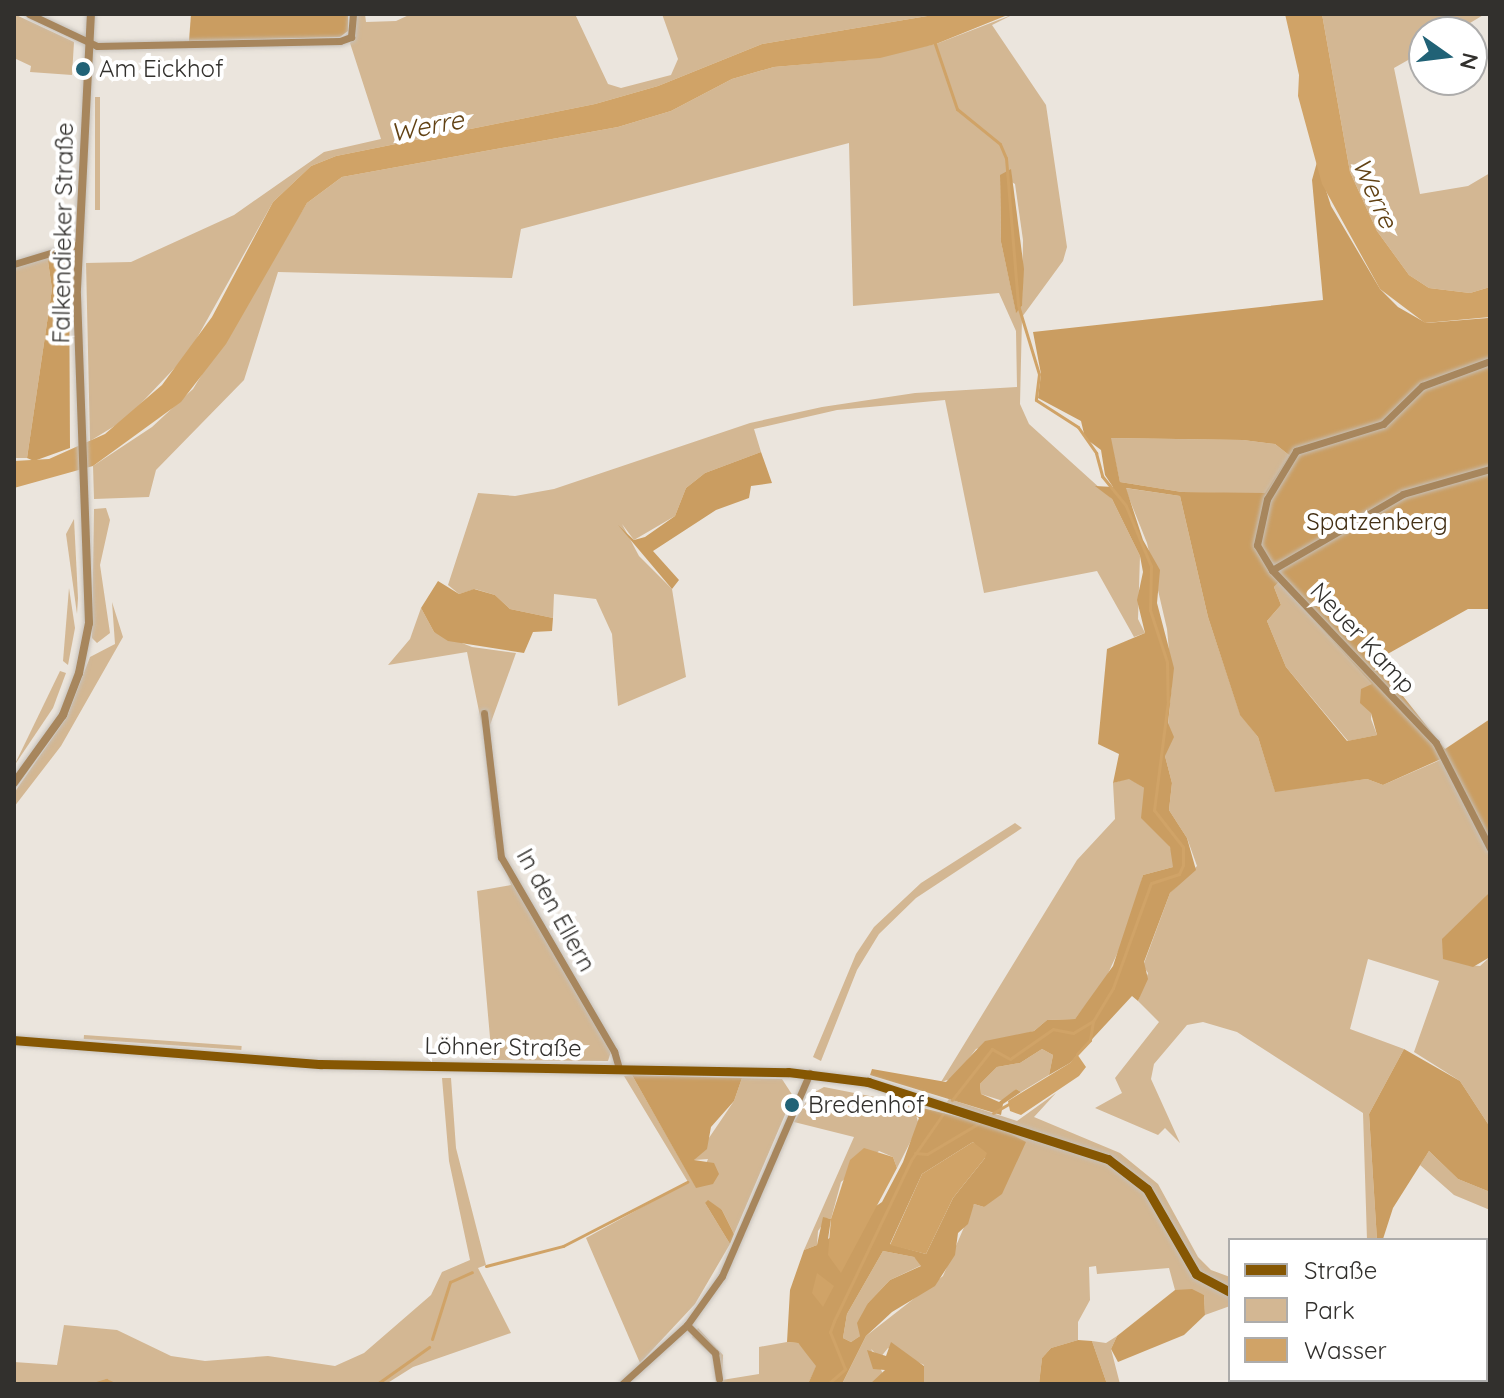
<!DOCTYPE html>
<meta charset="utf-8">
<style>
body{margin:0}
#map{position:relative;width:1504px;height:1398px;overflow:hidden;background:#ebe5dd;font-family:Quicksand,sans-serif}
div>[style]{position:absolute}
.green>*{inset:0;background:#d3b793;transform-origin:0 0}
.forest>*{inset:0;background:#ca9d61}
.water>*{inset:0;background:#d0a367}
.stream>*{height:3px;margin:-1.5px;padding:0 1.5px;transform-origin:1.5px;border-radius:1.5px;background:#d0a367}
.roads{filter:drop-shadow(0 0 2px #c6c1ba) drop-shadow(0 0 2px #c6c1ba)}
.minor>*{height:7px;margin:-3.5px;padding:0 3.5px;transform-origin:3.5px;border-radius:3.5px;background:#a7865d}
.tertiary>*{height:8px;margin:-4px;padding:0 4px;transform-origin:4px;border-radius:4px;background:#a7865d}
.secondary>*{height:9px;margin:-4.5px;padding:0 4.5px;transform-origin:4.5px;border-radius:4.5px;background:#865703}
.dots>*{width:22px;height:22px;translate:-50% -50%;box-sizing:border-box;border:4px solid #fff;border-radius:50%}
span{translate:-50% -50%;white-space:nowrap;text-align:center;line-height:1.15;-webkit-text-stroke:8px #fff;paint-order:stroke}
.poi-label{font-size:24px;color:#32302d}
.left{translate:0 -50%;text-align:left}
.street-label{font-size:24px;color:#32302d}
.park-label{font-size:24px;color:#432f14}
.water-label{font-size:26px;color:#624214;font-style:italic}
.frame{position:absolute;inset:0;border:16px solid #32302d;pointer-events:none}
.legend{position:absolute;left:1228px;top:1238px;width:260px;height:144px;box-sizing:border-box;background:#fff;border:2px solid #adacab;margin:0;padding:10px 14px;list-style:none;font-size:24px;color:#32302d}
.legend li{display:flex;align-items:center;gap:16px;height:40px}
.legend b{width:40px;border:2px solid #adacab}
.north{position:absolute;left:1408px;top:16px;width:80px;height:80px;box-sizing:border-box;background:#fff;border:2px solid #adacab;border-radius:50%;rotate:104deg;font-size:22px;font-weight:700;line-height:32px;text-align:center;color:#32302d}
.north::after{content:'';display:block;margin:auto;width:28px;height:36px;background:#216276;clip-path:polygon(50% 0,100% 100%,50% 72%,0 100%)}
</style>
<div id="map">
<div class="green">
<div style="clip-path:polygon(14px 14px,74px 42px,72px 75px,30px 72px,31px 66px,14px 58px)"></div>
<div style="clip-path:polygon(355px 14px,365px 14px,366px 22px,396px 21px,411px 14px,575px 14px,608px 84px,621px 88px,671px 75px,678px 59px,662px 14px,939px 14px,762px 44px,658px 86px,595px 104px,336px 156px,311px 166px,273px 202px,188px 354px,126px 419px,90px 441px,86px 263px,131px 262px,234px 215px,324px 152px,381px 139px,350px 43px,356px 36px)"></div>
<div style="clip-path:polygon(evenodd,1014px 14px,992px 25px,1046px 105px,1067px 247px,1063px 261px,1022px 317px,1020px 404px,1029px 424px,1112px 499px,1140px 556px,1138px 619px,1145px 633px,1134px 637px,1097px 571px,984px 593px,945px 400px,837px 410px,754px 429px,761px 452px,705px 473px,686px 488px,675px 516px,634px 540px,622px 524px,639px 556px,672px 589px,686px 677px,618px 706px,612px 634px,596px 599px,554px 594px,553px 618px,510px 609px,495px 595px,475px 589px,459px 594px,448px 585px,478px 493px,515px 496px,554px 489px,750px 423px,822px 407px,915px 393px,1017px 387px,1016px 331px,999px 293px,853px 306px,849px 143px,521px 229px,512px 278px,278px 272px,244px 380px,156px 470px,149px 497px,94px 499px,93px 466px,152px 427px,193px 389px,307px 203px,342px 177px,618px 127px,671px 111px,732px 79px,774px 67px,854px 60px,936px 44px,1014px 14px,1000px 175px,1015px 184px,1023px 240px,1022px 306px,1016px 312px,1001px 242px,1000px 175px)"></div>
<div style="clip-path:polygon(1322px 14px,1485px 14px,1455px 32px,1424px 32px,1424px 51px,1394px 68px,1420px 194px,1468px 186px,1490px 173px,1490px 287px,1470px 293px,1429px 288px,1409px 275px,1377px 231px,1350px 172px)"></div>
<div style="left:95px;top:97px;width:5px;height:113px"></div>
<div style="clip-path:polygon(47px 254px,52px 289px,27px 458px,14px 458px,14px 266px)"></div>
<div style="clip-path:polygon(1110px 438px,1243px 440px,1275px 444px,1289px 455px,1265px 494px,1182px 492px,1120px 482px)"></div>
<div style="clip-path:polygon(1125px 488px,1180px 496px,1208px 617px,1240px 714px,1258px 737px,1275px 791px,1367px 779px,1383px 785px,1447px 757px,1490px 843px,1490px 892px,1474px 910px,1467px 965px,1480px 966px,1490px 957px,1490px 1127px,1460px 1081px,1414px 1052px,1439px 981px,1368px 959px,1350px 1029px,1404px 1049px,1369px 1114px,1377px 1240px,1367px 1240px,1363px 1113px,1237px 1032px,1203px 1022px,1187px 1025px,1154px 1064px,1151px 1079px,1180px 1143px,1165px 1128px,1158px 1135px,1095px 1108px,1122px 1093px,1115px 1078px,1159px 1022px,1138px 1001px,1148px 973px,1143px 966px,1170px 893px,1197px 866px,1187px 838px,1169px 810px,1172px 783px,1165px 756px,1172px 683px,1167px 629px,1147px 543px)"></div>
<div style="clip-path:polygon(106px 508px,110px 520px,100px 565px,110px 633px,97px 643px,92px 638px,94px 509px)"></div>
<div style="clip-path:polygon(74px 519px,78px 598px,77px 614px,66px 534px)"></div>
<div style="clip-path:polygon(1279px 582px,1373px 684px,1371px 719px,1377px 735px,1348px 741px,1286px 667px,1267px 621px,1281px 605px,1274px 587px)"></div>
<div style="clip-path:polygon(69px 588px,75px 628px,68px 665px,63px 661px)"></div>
<div style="clip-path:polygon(112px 602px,123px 637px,61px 746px,14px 807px,14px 793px,67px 717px,90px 657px,115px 644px)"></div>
<div style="clip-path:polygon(421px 608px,434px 632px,472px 647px,516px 653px,490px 725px,499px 839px,506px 862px,613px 1045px,608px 1061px,492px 1060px,477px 891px,511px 885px,494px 837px,483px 731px,467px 652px,388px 665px,410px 639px)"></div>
<div style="clip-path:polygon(60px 671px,66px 673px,53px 708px,14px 766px)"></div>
<div style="clip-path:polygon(1129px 778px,1144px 788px,1174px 856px,1173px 867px,1143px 875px,1129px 928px,1105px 980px,1075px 1019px,1047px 1020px,1034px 1031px,976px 1049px,954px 1078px,941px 1082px,1077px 860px,1115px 819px,1113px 783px)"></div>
<div style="clip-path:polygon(1015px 823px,1022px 828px,916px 898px,879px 934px,857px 970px,821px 1061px,813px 1057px,856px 954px,874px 927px,921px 883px)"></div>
<div style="left:84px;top:1035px;width:158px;height:4px;rotate:4deg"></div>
<div style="clip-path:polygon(1042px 1049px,1053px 1055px,1049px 1075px,1021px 1092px,1016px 1089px,1003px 1101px,981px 1094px,980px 1084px,997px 1067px,1020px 1063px)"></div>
<div style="clip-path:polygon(632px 1075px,696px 1187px,708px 1159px,694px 1160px,734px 1101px,742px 1078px,782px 1079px,793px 1096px,734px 1234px,722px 1210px,705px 1203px,730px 1244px,695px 1304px,640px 1363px,586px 1238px,688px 1182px,624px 1076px)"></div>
<div style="clip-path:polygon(442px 1078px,451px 1078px,456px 1148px,486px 1265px,478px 1268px,511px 1333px,413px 1367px,386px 1384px,14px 1384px,14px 1362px,57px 1365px,64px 1325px,117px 1330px,171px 1356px,205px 1361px,268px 1356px,335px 1366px,364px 1353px,431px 1295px,442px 1272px,470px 1260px,449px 1161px)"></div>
<div style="clip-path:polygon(824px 1087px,890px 1100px,916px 1115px,919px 1125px,897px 1168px,893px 1157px,879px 1151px,841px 1182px,831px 1219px,827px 1218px,818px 1231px,817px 1245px,804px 1250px,854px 1137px,794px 1122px,811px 1094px)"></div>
<div style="clip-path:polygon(1056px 1093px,1034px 1117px,1120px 1153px,1158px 1184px,1198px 1257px,1211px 1270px,1230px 1277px,1230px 1306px,1205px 1315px,1204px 1295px,1175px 1290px,1169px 1268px,1097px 1274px,1096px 1266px,1089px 1267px,1090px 1300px,1078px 1322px,1078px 1340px,1051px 1348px,1042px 1358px,1039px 1384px,924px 1384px,924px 1365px,888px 1348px,880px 1358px,871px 1349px,884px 1376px,870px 1384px,842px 1384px,866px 1336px,943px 1276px,974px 1204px,984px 1207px,1025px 1143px,996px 1126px,940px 1111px,949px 1099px,1017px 1121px)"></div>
<div style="clip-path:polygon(1429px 1151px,1458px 1179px,1490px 1192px,1490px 1210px,1454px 1195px,1420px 1165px)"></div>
<div style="clip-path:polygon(883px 1251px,914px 1257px,922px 1265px,890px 1280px,868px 1303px,860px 1336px,851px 1342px,843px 1338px,847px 1314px)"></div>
<div style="clip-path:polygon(698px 1328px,723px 1355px,722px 1380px,759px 1374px,759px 1347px,787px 1342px,798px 1343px,817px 1365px,808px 1384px,716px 1384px,712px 1355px,692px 1337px)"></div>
<div style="clip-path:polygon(1117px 1336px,1111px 1349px,1120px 1384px,1107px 1384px,1092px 1341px,1106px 1343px)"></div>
</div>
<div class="forest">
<div style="clip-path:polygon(191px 14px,348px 14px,348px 31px,340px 37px,189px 41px)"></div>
<div style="clip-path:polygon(evenodd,1317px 162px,1331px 206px,1380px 289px,1398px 307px,1426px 323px,1488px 318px,1490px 322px,1490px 609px,1468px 609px,1375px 661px,1445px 749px,1490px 719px,1490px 843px,1441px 759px,1383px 785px,1367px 779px,1275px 792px,1258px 737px,1240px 715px,1208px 617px,1180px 496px,1126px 488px,1143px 540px,1160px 570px,1157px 603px,1174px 668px,1168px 723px,1174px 737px,1165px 756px,1172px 783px,1169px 810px,1187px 838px,1196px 870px,1170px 893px,1144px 962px,1148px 979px,1138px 1001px,1132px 996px,1070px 1063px,1049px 1075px,1053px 1055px,1042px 1049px,1020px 1063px,997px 1067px,980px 1084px,981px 1094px,999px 1102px,1016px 1089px,1021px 1092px,1003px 1104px,1001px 1115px,870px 1075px,872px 1069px,946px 1082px,985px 1041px,1034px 1031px,1047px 1020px,1075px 1019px,1113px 966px,1143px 875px,1173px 867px,1170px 847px,1141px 818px,1144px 788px,1129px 779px,1113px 783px,1119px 754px,1098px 744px,1107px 649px,1145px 633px,1137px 600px,1143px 572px,1140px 556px,1112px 499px,1095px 486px,1113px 487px,1105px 475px,1101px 450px,1085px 438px,1081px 421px,1038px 398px,1041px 374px,1033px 332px,1323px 300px,1312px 180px,1317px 162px,1111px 438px,1243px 440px,1275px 444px,1289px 455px,1265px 493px,1182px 492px,1120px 482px,1111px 438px,1317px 162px,1279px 582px,1372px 684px,1361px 689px,1360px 703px,1371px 713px,1377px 735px,1347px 741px,1286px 667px,1267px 621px,1281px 605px,1274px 587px,1279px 582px)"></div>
<div style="clip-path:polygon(1011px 169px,1024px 269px,1022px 306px,1016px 313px,1001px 242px,1000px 175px)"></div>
<div style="clip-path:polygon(69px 246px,70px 448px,34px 461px,27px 458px,52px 289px,47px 254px)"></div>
<div style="clip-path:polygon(761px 452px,772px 483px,751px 486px,749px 498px,716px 510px,653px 551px,679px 580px,672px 589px,618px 525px,634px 540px,645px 537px,675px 516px,686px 488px,705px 473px)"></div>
<div style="clip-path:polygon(438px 581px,459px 594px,474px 589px,495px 595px,510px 609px,553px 618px,552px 631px,533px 632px,524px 653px,448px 641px,434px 632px,421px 608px)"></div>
<div style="clip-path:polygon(1490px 892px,1490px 957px,1473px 967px,1443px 959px,1442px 939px)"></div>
<div style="clip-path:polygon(1404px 1049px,1460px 1081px,1490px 1127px,1490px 1192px,1458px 1179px,1429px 1151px,1393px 1208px,1383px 1239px,1377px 1240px,1369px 1114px)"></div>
<div style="clip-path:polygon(632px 1075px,742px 1078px,734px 1101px,711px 1127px,707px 1149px,694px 1160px,714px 1163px,719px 1174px,713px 1184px,696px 1188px)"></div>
<div style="clip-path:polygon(evenodd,890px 1100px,996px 1126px,1026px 1142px,1002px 1194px,984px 1207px,974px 1204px,968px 1224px,958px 1233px,955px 1255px,935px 1286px,892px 1312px,866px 1336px,842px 1384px,808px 1384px,816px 1366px,798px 1343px,787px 1342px,790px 1290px,804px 1250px,817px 1245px,823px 1217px,831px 1219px,828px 1239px,882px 1202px,903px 1162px,919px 1118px,890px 1100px,973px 1142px,985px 1158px,953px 1198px,926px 1254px,890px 1244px,922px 1174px,973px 1142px,890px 1100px,883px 1251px,914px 1257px,921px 1266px,890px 1280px,868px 1303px,857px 1323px,860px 1336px,851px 1342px,843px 1338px,847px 1314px,883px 1251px)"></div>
<div style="clip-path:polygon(708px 1200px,722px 1210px,734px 1234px,730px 1244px,705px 1203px)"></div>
<div style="clip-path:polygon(1192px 1289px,1204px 1295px,1205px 1315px,1184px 1335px,1118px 1362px,1111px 1349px,1117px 1336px,1175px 1290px)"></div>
<div style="clip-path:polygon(1078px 1340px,1092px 1341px,1107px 1384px,1039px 1384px,1042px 1358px,1051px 1348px)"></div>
<div style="clip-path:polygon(891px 1342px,924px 1366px,924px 1384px,870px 1384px,885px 1370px,873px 1369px,867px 1350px,886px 1356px)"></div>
</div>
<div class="water">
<div style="clip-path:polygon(939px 14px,1010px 14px,936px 44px,880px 58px,774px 67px,732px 79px,671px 111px,618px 127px,342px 177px,307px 203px,226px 344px,181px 402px,93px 466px,14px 488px,14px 461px,49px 459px,105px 434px,162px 385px,212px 317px,273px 202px,311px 166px,336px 156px,595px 104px,658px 86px,762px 44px)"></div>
<div style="clip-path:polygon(1285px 14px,1322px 14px,1350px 172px,1377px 231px,1409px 275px,1429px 288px,1470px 293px,1490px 287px,1490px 317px,1425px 323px,1380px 289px,1322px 184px,1298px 96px,1299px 75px)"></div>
<div style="clip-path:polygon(1077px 1054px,1086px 1067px,1079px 1076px,1021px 1115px,1010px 1111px,1008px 1101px,1070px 1063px)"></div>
<div style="clip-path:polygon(973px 1142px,987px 1153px,985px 1158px,953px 1198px,926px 1254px,890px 1245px,922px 1174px)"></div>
<div style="clip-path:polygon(864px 1148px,893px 1157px,897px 1168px,841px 1273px,828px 1255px,831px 1219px,850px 1160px)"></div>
<div style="clip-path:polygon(817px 1273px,834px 1286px,823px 1307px,812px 1293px)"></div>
</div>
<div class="stream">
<div style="left:934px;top:41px;width:72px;rotate:71.3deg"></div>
<div style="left:957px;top:109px;width:55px;rotate:39.1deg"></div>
<div style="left:1000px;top:144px;width:15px;rotate:67deg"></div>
<div style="left:1006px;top:158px;width:147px;rotate:85.3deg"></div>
<div style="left:1018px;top:305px;width:72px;rotate:73.1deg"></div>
<div style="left:1039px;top:374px;width:26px;rotate:97deg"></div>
<div style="left:1036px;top:400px;width:50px;rotate:32.7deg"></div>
<div style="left:1078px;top:427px;width:32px;rotate:55deg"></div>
<div style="left:1096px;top:453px;width:24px;rotate:75deg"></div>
<div style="left:1102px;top:476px;width:38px;rotate:51deg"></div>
<div style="left:1126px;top:506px;width:65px;rotate:67.4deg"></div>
<div style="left:1151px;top:566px;width:44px;rotate:91.3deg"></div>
<div style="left:1150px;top:610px;width:55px;rotate:71.9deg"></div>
<div style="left:1167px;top:662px;width:39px;rotate:89deg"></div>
<div style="left:1168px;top:701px;width:110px;rotate:97.3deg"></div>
<div style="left:1154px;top:810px;width:47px;rotate:51.9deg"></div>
<div style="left:1183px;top:847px;width:18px;rotate:90deg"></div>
<div style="left:1183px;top:865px;width:10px;rotate:114deg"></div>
<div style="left:1179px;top:874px;width:29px;rotate:162deg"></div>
<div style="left:1151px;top:883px;width:112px;rotate:109.9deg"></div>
<div style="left:1113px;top:988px;width:39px;rotate:121deg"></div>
<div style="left:1093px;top:1021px;width:23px;rotate:149deg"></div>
<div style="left:1073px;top:1033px;width:20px;rotate:-169deg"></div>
<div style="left:1053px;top:1029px;width:52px;rotate:145.1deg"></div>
<div style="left:1010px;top:1059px;width:21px;rotate:-151deg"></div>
<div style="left:992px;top:1049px;width:65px;rotate:128.1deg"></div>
<div style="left:1077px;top:1054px;width:19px;rotate:-47deg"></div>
<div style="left:1090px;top:1040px;width:19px;rotate:-81deg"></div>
<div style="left:993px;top:1113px;width:20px;rotate:-30deg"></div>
<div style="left:915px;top:1153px;width:12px;rotate:5deg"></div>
<div style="left:927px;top:1154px;width:63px;rotate:-30.7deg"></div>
<div style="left:486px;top:1266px;width:80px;rotate:-14.6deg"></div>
<div style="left:563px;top:1246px;width:140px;rotate:-27.3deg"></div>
<div style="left:432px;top:1339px;width:60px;rotate:-72.5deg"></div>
<div style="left:450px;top:1282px;width:24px;rotate:-24deg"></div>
<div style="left:93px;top:1384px;width:14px;rotate:-17deg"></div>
<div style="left:106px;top:1380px;width:10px;rotate:24deg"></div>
<div style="left:377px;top:1384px;width:64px;rotate:-35.4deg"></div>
<div style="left:828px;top:1384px;width:23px;rotate:-41deg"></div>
<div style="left:845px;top:1369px;width:40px;rotate:-112deg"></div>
<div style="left:830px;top:1332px;width:12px;rotate:-70deg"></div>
<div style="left:834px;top:1321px;width:178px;rotate:-64.4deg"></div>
<div style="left:911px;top:1160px;width:56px;rotate:-55.2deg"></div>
</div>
<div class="roads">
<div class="minor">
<div style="left:29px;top:14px;width:75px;rotate:25.2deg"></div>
<div style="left:97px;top:46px;width:243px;rotate:-1.2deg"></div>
<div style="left:340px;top:41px;width:12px;rotate:-20deg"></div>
<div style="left:351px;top:37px;width:23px;rotate:-85deg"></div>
<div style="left:14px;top:264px;width:66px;rotate:-16.8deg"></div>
<div style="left:1490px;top:361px;width:72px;rotate:159.8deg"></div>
<div style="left:1422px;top:386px;width:54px;rotate:135.7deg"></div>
<div style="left:1383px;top:424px;width:91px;rotate:162.8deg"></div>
<div style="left:1296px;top:451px;width:56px;rotate:121.1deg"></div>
<div style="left:1267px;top:499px;width:47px;rotate:102.3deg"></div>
<div style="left:1257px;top:545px;width:29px;rotate:59deg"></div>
<div style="left:1272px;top:570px;width:238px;rotate:46.5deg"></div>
<div style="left:1436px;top:743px;width:118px;rotate:62.8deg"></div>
<div style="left:1272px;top:570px;width:151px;rotate:-30.1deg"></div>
<div style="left:1403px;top:494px;width:91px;rotate:-16deg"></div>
<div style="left:484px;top:713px;width:145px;rotate:83.3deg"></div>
<div style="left:501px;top:857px;width:225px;rotate:59.8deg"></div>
<div style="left:614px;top:1051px;width:19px;rotate:74deg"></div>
<div style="left:687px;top:1325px;width:40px;rotate:45deg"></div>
<div style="left:715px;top:1353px;width:26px;rotate:81deg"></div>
<div style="left:622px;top:1384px;width:88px;rotate:-42.2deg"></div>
<div style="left:687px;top:1325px;width:60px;rotate:-54.5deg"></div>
<div style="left:722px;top:1276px;width:221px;rotate:-66.6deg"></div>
</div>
<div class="tertiary">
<div style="left:14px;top:783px;width:84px;rotate:-54.2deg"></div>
<div style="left:63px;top:715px;width:45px;rotate:-69.1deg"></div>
<div style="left:79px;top:673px;width:51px;rotate:-78.7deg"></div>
<div style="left:89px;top:623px;width:334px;rotate:-92.1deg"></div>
<div style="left:77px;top:289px;width:275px;rotate:-87.1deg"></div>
</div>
<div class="secondary">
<div style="left:14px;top:1040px;width:307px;rotate:4.5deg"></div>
<div style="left:320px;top:1064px;width:468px;rotate:1deg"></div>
<div style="left:788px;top:1072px;width:81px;rotate:7.1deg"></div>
<div style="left:868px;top:1082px;width:252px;rotate:17.8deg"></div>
<div style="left:1108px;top:1159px;width:49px;rotate:37.6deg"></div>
<div style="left:1147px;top:1189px;width:98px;rotate:60deg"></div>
<div style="left:1196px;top:1274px;width:38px;rotate:28deg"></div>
<div style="left:1486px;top:1366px;width:4px;rotate:27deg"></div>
</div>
</div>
<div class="dots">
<div style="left:83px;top:69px;background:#216276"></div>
<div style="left:792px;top:1105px;background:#216276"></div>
</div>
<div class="poi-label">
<span class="left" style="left:99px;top:69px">Am Eickhof</span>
<span class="left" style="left:808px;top:1105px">Bredenhof</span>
</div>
<div class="street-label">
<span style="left:63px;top:233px;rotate:-89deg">Falkendieker Straße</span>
<span style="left:1363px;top:638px;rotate:47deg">Neuer Kamp</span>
<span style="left:556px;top:910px;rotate:61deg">In den Ellern</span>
<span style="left:503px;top:1047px;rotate:1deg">Löhner Straße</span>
</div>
<div class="park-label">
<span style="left:1377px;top:522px">Spatzenberg</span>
</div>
<div class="water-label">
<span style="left:427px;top:126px;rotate:-11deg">Werre</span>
<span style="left:1375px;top:193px;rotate:66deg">Werre</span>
</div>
<div class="frame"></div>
<ul class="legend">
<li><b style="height:10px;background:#865703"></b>Straße</li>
<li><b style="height:22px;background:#d3b793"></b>Park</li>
<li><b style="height:22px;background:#d0a367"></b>Wasser</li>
</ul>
<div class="north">N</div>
</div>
